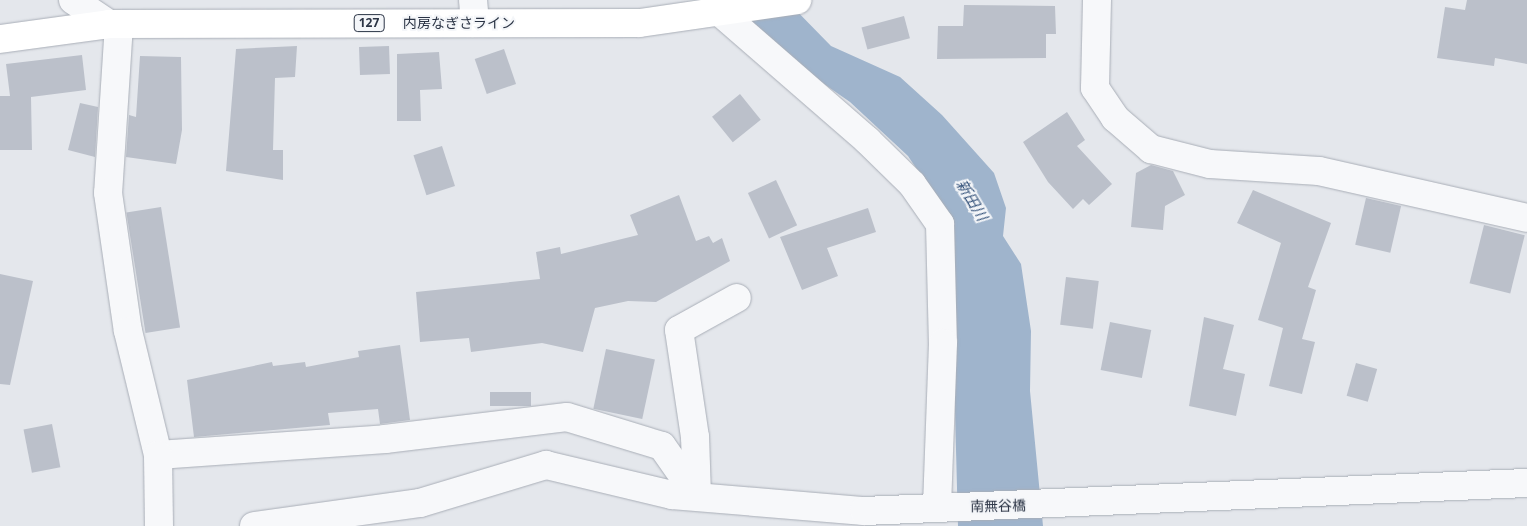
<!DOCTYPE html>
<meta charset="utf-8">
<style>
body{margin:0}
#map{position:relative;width:1527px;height:526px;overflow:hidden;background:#e4e7ec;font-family:"Noto Sans","Noto Sans JP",sans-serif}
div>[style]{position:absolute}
.water>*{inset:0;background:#9fb4cc}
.building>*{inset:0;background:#bbc0ca;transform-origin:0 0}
.roads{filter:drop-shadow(0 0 1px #a9aeb7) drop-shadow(0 0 1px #a9aeb7)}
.minor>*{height:28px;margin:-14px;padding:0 14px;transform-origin:14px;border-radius:14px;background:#f7f8fa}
.highway>*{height:28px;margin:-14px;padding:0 14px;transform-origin:14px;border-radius:14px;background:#fff}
span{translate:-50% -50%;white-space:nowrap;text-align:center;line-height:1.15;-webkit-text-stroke:4px #f4f6f9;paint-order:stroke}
.shield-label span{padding:1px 4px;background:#f4f6f9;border:1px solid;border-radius:4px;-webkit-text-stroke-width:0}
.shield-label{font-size:12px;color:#2b3445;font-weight:700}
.street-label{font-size:14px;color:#2b3445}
.water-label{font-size:15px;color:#34527a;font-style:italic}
</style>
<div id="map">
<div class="water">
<div style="clip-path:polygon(733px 0,786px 0,831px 46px,900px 77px,942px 115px,994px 173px,1006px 208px,1003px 236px,1021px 264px,1031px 331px,1030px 391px,1043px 526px,958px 526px,951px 257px,938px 201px,908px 156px,850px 102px,759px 39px)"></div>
</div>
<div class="building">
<div style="clip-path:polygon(1467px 0,1527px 0,1527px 64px,1495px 58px,1494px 66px,1437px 58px,1445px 7px,1465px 10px)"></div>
<div style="clip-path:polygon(964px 5px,1055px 6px,1056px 34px,1046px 34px,1046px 58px,937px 59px,938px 26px,963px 26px)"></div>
<div style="left:904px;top:16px;width:23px;height:44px;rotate:75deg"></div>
<div style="clip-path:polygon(297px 46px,295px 77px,275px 78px,273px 150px,283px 150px,283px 180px,226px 171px,236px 49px)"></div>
<div style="left:389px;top:46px;width:28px;height:30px;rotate:88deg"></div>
<div style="left:504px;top:49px;width:37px;height:31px;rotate:71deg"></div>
<div style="clip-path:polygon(439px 52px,442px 89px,420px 90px,421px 121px,397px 121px,397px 54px)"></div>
<div style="clip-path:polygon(82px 55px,86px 90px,31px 97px,32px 150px,0 150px,0 96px,10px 96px,6px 64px)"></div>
<div style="clip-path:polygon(140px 56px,181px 57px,182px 130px,176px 164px,126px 157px,129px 115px,136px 117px)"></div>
<div style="left:740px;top:94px;width:33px;height:36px;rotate:51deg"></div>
<div style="clip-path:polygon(80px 103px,98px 107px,95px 157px,68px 150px)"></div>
<div style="clip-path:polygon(1067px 112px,1085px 140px,1077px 146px,1112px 184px,1089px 205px,1083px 199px,1073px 209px,1048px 182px,1023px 142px)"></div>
<div style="left:442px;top:146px;width:42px;height:30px;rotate:72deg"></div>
<div style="clip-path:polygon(1151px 165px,1173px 171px,1185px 195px,1165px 206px,1163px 230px,1131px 227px,1136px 173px)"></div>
<div style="left:776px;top:180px;width:50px;height:31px;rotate:65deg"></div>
<div style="clip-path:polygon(1253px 190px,1331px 223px,1308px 287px,1316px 290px,1302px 339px,1315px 342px,1302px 394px,1269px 386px,1283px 328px,1258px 320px,1281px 243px,1237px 223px)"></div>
<div style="clip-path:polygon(679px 195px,696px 241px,709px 236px,713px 243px,722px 238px,730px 261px,656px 302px,628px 301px,595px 308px,583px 352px,542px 343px,471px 352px,469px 338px,420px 342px,416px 292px,540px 279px,536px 252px,560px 247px,561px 254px,638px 235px,630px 215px)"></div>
<div style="left:1366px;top:198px;width:36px;height:48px;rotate:13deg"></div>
<div style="left:161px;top:207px;width:122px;height:35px;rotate:81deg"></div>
<div style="clip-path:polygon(868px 208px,876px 232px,827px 248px,838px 276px,802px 290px,780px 237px)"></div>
<div style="left:1484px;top:225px;width:42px;height:60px;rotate:14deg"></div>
<div style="clip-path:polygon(0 274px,33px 281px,10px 385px,0 384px)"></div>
<div style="left:1066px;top:277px;width:33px;height:48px;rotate:7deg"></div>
<div style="clip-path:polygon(1204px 317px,1234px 325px,1223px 369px,1245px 374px,1236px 416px,1189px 406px)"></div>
<div style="left:1110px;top:322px;width:42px;height:49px;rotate:11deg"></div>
<div style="clip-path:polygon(400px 345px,410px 420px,380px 424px,378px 409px,328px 413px,330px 425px,194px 437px,187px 380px,272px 362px,273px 366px,305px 362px,306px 367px,359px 357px,358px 351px)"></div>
<div style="left:606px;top:349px;width:50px;height:61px;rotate:12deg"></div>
<div style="left:1356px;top:363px;width:22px;height:34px;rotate:16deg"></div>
<div style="left:531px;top:392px;width:14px;height:41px;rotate:90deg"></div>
<div style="left:52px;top:424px;width:44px;height:29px;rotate:79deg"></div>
</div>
<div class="roads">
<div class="minor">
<div style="left:73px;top:0;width:43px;rotate:33.7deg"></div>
<div style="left:473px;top:0;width:23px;rotate:85deg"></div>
<div style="left:1097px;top:0;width:88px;rotate:91.3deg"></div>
<div style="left:1095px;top:88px;width:36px;rotate:56deg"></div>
<div style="left:1115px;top:118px;width:48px;rotate:40.7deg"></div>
<div style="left:1151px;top:149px;width:61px;rotate:14.3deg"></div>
<div style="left:1210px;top:164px;width:109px;rotate:3.7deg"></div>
<div style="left:1319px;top:171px;width:213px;rotate:12.7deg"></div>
<div style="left:721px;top:13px;width:194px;rotate:41deg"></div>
<div style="left:867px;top:140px;width:63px;rotate:44.4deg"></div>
<div style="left:912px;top:184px;width:49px;rotate:55deg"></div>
<div style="left:940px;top:224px;width:119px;rotate:88.6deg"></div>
<div style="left:943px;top:343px;width:164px;rotate:92.1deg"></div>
<div style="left:119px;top:24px;width:169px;rotate:93.7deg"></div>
<div style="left:108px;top:193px;width:139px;rotate:81.8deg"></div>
<div style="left:128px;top:331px;width:128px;rotate:76.4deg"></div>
<div style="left:158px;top:455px;width:228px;rotate:-4deg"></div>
<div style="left:385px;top:439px;width:183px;rotate:-6.9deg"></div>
<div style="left:567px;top:417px;width:99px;rotate:17deg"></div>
<div style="left:662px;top:446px;width:61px;rotate:55deg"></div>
<div style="left:158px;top:455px;width:71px;rotate:89.2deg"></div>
<div style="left:697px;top:496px;width:59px;rotate:-91.9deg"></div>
<div style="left:695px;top:437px;width:108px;rotate:-98.5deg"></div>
<div style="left:679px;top:330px;width:66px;rotate:-28.9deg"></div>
<div style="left:254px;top:526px;width:168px;rotate:-7.9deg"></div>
<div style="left:420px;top:503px;width:132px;rotate:-16.8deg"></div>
<div style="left:546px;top:465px;width:130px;rotate:13.4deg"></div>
<div style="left:672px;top:495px;width:193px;rotate:4.8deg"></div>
<div style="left:864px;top:511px;width:664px;rotate:-2.42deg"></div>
</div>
<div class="highway">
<div style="left:0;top:39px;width:110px;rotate:-7.8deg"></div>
<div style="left:109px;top:24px;width:531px;rotate:-0.11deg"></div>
<div style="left:640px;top:23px;width:159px;rotate:-8.3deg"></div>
</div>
</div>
<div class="shield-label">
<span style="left:369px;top:23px">127</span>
</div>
<div class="street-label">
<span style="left:459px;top:23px">内房なぎさライン</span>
<span style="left:998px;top:506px;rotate:-1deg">南無谷橋</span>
</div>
<div class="water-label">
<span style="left:972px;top:200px;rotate:59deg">新田川</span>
</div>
</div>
